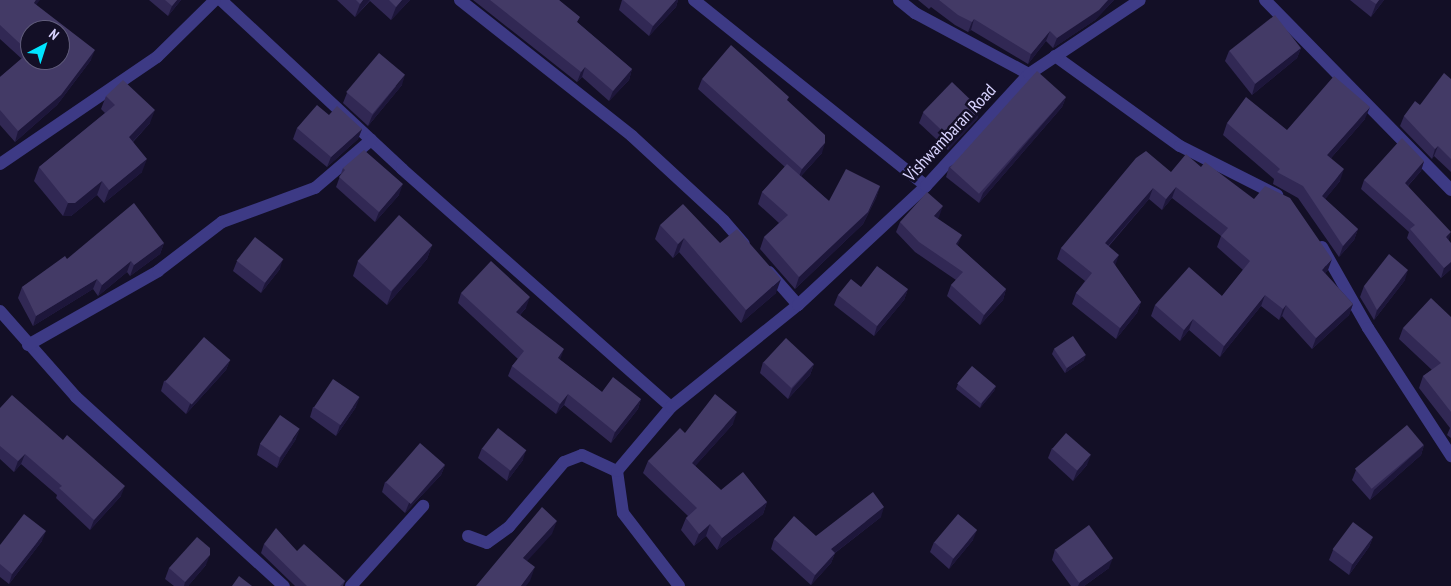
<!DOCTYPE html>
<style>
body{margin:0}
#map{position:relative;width:1451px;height:586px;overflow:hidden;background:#130f26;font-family:"PT Sans Narrow",sans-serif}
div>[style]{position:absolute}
.minor>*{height:12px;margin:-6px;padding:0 6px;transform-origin:6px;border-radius:6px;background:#3d3a85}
.wall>*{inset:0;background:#312854}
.shaded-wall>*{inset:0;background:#1d163a}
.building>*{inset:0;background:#433a66;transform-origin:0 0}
span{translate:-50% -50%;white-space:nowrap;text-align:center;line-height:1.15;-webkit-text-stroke:5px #130f26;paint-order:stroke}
.street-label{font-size:18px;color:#d9d4ff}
.north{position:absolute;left:20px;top:20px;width:50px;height:50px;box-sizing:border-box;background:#130f26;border:1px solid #625e7d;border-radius:50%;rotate:40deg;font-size:14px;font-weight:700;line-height:20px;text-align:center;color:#d9d4ff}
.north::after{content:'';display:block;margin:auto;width:18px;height:22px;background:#00e5ff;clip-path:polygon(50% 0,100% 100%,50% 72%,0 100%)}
</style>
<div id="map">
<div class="minor">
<div style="left:221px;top:0;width:248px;rotate:43deg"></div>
<div style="left:402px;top:169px;width:359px;rotate:41.5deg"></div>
<div style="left:460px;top:0;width:219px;rotate:38.3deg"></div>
<div style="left:632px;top:136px;width:125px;rotate:42.7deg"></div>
<div style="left:724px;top:221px;width:30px;rotate:49deg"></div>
<div style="left:694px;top:0;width:297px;rotate:38.7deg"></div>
<div style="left:899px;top:0;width:21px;rotate:39deg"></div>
<div style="left:915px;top:13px;width:129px;rotate:28.2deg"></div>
<div style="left:1265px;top:0;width:266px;rotate:45.6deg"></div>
<div style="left:1055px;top:56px;width:154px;rotate:35.8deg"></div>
<div style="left:1180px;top:146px;width:109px;rotate:26.8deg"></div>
<div style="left:0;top:164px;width:190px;rotate:-34.3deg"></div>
<div style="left:157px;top:57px;width:81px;rotate:-44.5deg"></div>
<div style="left:1322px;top:247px;width:93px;rotate:60.4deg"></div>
<div style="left:1368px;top:328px;width:153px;rotate:57deg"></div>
<div style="left:769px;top:272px;width:44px;rotate:48.7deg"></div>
<div style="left:0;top:311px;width:115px;rotate:48.5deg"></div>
<div style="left:76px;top:397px;width:281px;rotate:42.3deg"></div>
<div style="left:28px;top:345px;width:150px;rotate:-29.6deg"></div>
<div style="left:158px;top:271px;width:81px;rotate:-37.4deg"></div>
<div style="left:222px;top:222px;width:99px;rotate:-20.1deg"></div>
<div style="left:315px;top:188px;width:74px;rotate:-40.6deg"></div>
<div style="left:468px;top:536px;width:20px;rotate:20deg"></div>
<div style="left:487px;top:543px;width:27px;rotate:-36deg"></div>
<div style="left:509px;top:527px;width:85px;rotate:-49.8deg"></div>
<div style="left:564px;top:462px;width:19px;rotate:-21deg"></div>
<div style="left:582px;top:455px;width:38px;rotate:25deg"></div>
<div style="left:351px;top:586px;width:108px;rotate:-48deg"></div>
<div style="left:679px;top:586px;width:92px;rotate:-127.5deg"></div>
<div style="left:623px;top:513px;width:42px;rotate:-98.1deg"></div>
<div style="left:617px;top:471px;width:84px;rotate:-49.8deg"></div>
<div style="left:671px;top:407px;width:163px;rotate:-38.8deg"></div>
<div style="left:798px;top:305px;width:175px;rotate:-42.9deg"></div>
<div style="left:926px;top:186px;width:152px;rotate:-47.4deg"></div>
<div style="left:1029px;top:74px;width:133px;rotate:-33.7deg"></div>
</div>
<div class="wall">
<div style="clip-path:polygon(0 0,36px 5px,91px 60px,57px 105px,15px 142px,0 125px,0 77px,22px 59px,0 39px)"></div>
<div style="clip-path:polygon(149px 0,181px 0,168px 16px)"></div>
<div style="clip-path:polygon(337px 0,410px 0,391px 20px,370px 1px,355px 17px)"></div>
<div style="clip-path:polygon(473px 0,559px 0,578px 23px,632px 69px,629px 80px,609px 101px,582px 77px,577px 82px)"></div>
<div style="clip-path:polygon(622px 0,678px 0,676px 7px,649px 36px,619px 10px)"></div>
<div style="clip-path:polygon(918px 0,1114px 0,1095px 20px,1053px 48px,1046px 41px,1028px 64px,971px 30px,968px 32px,955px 25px,931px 7px,929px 9px)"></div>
<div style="clip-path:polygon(1350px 0,1384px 0,1371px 17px)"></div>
<div style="clip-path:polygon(1301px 48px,1297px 58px,1252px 95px,1225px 61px,1229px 51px)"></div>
<div style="clip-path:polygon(702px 79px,788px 101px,822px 153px,801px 176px,829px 201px,880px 186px,876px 198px,863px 224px,795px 289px,760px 249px,764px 237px,779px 223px,758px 204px,762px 192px,785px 167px,698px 89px)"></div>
<div style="clip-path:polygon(1451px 79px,1451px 172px,1434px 156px,1432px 159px,1400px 126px,1404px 116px,1420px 105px)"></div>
<div style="clip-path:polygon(402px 85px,368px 126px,343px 103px,347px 93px)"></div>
<div style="clip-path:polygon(106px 96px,150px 123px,133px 142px,142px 172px,104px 203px,97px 195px,71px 216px,63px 216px,34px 181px,39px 167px,105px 113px,101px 109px)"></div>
<div style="clip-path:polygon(1066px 97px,1062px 107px,979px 203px,946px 177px,949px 167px)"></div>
<div style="clip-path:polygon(980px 109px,977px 119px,948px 150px,919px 123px,923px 113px)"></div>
<div style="clip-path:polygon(329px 115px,362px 129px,358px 139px,327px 167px,293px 139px,297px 128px)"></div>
<div style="clip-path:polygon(1365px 119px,1331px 158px,1340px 181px,1325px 199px,1358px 229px,1354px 240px,1339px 257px,1298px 198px,1273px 184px,1274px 179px,1223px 135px,1227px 123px,1287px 130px)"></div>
<div style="clip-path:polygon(1424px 161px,1421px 171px,1408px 186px,1449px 240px,1451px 269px,1441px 278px,1407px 238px,1409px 232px,1361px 189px,1364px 180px)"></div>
<div style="clip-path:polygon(343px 168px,399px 195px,375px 222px,336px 187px)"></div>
<div style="clip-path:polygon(1171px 172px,1328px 270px,1325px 273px,1353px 304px,1349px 315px,1312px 349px,1282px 316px,1279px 320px,1261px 306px,1220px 357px,1189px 330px,1180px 341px,1151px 316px,1155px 305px,1222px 296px,1243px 270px,1217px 247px,1221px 236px,1172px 198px,1162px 210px,1149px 199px,1109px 246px,1115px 266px,1141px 302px,1137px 313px,1116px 339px,1072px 304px,1076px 293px,1085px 281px,1057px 259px,1061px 248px)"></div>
<div style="clip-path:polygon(939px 217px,937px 218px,958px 246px,1006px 289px,1003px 300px,980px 325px,947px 296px,951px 285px,956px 280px,915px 252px,896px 232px,900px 222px)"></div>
<div style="clip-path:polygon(660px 225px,720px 243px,776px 293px,741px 323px,679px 252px,673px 258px,655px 239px)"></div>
<div style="clip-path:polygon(164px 243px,160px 254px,130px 276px,127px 272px,98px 296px,93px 289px,33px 326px,18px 298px,22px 287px,67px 259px)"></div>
<div style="clip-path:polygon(432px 245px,427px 259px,387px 305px,353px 276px,358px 261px)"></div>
<div style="clip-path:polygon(237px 261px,280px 269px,261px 293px,233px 271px)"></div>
<div style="clip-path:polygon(1405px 280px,1374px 320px,1360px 297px,1364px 286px)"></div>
<div style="clip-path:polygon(861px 287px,908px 289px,904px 300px,874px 336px,834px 305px,838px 295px)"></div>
<div style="clip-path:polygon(461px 293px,526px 308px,520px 315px,560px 360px,602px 392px,641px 399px,638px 409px,611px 443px,564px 405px,556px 414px,508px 376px,512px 366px,518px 359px,458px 303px)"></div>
<div style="clip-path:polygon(1451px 317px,1451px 438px,1447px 435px,1450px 428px,1419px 388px,1423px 376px,1432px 370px,1399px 339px,1403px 328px)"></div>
<div style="clip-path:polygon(1054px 349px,1084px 360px,1065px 373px,1052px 354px)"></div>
<div style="clip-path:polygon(230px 360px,226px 370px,186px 414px,161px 391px,164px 381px)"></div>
<div style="clip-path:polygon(763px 362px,814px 364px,810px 375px,788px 399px,760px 373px)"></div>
<div style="clip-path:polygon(958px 384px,996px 386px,994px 391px,980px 408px,956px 389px)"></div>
<div style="clip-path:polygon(313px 407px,356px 407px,336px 436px,310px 417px)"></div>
<div style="clip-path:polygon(0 408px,121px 496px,90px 530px,56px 498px,57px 495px,21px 464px,14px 472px,0 459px)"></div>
<div style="clip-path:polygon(733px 424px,695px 466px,721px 490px,767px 502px,763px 514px,717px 550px,706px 536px,694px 546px,681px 530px,686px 518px,688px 516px,643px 473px,648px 461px,685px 433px)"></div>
<div style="clip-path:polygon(296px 439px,277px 468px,257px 455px,260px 444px)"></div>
<div style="clip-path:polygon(1424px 445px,1421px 455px,1370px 500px,1352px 480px,1356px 470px)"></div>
<div style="clip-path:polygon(482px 448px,523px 460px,507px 481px,478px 458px)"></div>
<div style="clip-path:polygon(1052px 448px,1087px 465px,1073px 481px,1048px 458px)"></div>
<div style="clip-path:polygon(445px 465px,441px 475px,405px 513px,382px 492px,385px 482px)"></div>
<div style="clip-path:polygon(881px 517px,835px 553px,831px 563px,811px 585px,771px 549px,774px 539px,816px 536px)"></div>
<div style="clip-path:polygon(1373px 537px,1369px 547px,1349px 575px,1329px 560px,1333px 550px)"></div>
<div style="clip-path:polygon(973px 540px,949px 569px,930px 552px,934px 542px)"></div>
<div style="clip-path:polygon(42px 541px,9px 584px,0 577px,0 545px)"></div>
<div style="clip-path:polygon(264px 544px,297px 551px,345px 581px,343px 586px,295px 586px,261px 553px)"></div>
<div style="clip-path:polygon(1055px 549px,1109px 568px,1084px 586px,1071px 586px,1052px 560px)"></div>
<div style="clip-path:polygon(206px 565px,188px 586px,174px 586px,165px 579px,169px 568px)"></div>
</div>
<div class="shaded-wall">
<div style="clip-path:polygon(36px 0,40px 0,30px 13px,34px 3px)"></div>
<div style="clip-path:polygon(177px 0,181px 0,168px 16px,172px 6px)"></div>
<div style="clip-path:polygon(363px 0,370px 0,355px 17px,360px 4px)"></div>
<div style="clip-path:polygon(402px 0,410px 0,391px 20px,396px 7px)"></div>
<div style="clip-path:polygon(676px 0,678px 0,676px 7px,649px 36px,653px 26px)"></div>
<div style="clip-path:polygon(1108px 0,1114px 0,1095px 20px,1053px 48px,1057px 38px)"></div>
<div style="clip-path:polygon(1379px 0,1384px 0,1371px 17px,1376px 4px)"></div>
<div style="clip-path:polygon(974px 19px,971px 30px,968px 32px,972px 22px)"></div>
<div style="clip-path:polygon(1050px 31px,1046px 41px,1028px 64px,1031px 54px)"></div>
<div style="clip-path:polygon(1301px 48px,1297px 58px,1252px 95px,1255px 84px)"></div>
<div style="clip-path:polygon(95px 50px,91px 60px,57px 105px,15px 142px,18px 131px)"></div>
<div style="clip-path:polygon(585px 67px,582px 77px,577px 82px,581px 72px)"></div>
<div style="clip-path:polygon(632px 69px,629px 80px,609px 101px,613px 91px)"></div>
<div style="clip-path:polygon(405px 75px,402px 85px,368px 126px,372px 116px)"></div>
<div style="clip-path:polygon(1066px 97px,1062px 107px,979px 203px,983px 193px)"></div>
<div style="clip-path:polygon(1370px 107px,1365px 119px,1323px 167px,1327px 155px)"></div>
<div style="clip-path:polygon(980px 109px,977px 119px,948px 150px,952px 139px)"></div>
<div style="clip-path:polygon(155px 110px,150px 123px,124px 151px,129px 137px)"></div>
<div style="clip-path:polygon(362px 129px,358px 139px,327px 167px,331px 157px)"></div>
<div style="clip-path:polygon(825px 143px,822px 153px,798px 179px,802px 169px)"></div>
<div style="clip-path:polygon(1438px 146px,1434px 156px,1432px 159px,1435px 149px)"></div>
<div style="clip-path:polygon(147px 159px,142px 172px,104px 203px,109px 190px)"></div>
<div style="clip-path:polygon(1424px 161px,1421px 171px,1402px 192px,1405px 183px)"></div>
<div style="clip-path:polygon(1344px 169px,1340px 181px,1318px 208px,1322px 196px)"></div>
<div style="clip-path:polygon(102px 181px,97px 195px,71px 216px,63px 216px,68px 203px)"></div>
<div style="clip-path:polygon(403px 184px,399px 195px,375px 222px,379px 212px)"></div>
<div style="clip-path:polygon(880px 186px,876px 198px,863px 224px,795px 289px,799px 277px)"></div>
<div style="clip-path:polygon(1176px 187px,1172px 198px,1162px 210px,1166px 199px)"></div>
<div style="clip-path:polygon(1153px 188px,1149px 199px,1101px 254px,1105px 243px)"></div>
<div style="clip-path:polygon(943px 206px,939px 217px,930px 226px,934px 216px)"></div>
<div style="clip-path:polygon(1358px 229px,1354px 240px,1339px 257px,1343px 246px)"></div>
<div style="clip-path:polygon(1451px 233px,1448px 242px,1446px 237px)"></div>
<div style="clip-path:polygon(962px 235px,958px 245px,952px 254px,956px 244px)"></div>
<div style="clip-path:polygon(684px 238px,679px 252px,673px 258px,678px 244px)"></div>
<div style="clip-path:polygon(164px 243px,160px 254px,130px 276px,134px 265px)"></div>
<div style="clip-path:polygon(432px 245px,427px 259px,387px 305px,392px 291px)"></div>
<div style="clip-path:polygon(1119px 255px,1115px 266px,1113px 262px)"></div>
<div style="clip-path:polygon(283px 259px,280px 269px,261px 293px,265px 283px)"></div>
<div style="clip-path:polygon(1332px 259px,1328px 270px,1318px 281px,1322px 270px)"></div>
<div style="clip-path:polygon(131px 261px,127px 272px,98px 296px,102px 285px)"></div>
<div style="clip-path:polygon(1451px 262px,1451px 269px,1441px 278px,1444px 268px)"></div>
<div style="clip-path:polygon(1408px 270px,1405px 280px,1374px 320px,1377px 310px)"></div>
<div style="clip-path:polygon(97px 279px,93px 289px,33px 326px,36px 316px)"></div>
<div style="clip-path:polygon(781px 279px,776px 293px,741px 323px,746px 310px)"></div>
<div style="clip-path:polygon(908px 289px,904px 300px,874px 336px,877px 326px)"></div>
<div style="clip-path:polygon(1006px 289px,1003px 300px,980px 325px,984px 315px)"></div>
<div style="clip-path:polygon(1265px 295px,1261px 306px,1220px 357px,1224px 346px)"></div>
<div style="clip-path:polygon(530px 297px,526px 308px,513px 322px,516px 312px)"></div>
<div style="clip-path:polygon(1141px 302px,1137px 313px,1116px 339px,1120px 328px)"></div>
<div style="clip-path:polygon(1353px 304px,1349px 315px,1312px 349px,1316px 338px)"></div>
<div style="clip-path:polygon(1286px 305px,1282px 316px,1279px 320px,1283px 309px)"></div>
<div style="clip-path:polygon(1193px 319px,1189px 330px,1180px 341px,1184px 330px)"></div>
<div style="clip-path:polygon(564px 349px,560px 360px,558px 358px)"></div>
<div style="clip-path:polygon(1086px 355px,1084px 360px,1065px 373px,1067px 368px)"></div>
<div style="clip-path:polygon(230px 360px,226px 370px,186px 414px,190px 404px)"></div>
<div style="clip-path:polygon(814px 364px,810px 375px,788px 399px,792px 389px)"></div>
<div style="clip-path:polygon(996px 386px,994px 391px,980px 408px,982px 403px)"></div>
<div style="clip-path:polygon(568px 394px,564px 405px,556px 414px,560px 404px)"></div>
<div style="clip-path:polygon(360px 397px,356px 407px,336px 436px,340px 425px)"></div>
<div style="clip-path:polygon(641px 399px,638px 409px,611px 443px,615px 432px)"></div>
<div style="clip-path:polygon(737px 412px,733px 424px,687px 475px,692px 463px)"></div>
<div style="clip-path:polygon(300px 429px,296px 439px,277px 468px,280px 458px)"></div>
<div style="clip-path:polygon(1424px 445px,1421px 455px,1370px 500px,1374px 490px)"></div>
<div style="clip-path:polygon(526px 450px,523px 460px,507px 481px,510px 470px)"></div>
<div style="clip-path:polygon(25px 454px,21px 464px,14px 472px,18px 461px)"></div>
<div style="clip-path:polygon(1091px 455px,1087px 465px,1073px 481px,1077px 471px)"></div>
<div style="clip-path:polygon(445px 465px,441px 475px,405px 513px,409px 503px)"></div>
<div style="clip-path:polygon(125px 486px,121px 496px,90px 530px,94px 520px)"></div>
<div style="clip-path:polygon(767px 502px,763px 514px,717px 550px,722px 538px)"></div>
<div style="clip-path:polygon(884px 507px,881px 517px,827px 559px,831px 549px)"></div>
<div style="clip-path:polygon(557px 521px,552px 534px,518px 571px,523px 558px)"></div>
<div style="clip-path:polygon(710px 524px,706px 536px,694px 546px,699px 534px)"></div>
<div style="clip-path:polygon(977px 530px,973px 540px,949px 569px,953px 559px)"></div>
<div style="clip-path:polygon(46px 531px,42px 541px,9px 584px,12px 574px)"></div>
<div style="clip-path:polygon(1373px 537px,1369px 547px,1349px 575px,1352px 565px)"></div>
<div style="clip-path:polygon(835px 553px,831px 563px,811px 585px,815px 575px)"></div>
<div style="clip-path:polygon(210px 555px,206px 565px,188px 586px,184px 586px,185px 582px)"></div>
<div style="clip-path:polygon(1113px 558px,1109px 568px,1084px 586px,1078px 586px,1080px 582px)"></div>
<div style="clip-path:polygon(535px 567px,530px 581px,526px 586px,521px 586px)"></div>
</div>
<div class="building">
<div style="clip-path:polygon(evenodd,0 0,36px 0,34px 3px,95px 50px,61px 95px,18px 131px,0 110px,0 77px,29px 52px,0 25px,0 0,30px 30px,60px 30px,60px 60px,30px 60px,30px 30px)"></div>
<div style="clip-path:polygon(165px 0,177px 0,172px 6px)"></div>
<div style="clip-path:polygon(356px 0,363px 0,360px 4px)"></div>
<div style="clip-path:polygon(389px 0,402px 0,396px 7px)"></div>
<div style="clip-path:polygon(490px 0,559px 0,580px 17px,577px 22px,632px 69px,613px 91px,585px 67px,581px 72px)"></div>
<div style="clip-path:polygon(623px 0,676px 0,653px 26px)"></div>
<div style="clip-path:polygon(939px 0,1108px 0,1099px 10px,1057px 38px,1050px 31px,1031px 54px,974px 19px,972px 22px,958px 15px)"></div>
<div style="clip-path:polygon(1370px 0,1379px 0,1376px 4px)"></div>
<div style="left:1275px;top:15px;width:42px;height:58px;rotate:52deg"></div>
<div style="clip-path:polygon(731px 45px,789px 97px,787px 100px,825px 135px,825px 143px,802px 169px,702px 79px)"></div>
<div style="left:379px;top:53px;width:34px;height:51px;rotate:40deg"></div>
<div style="left:1037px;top:71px;width:39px;height:130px;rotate:42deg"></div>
<div style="clip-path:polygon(1444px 73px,1451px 79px,1451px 159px,1438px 146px,1435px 149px,1404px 116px,1415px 101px,1420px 105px)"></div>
<div style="clip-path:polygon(1334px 76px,1370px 107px,1327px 155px,1344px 169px,1322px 196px,1358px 229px,1343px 246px,1303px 186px,1277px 172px,1280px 169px,1227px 123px,1246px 97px,1287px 130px)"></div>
<div style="clip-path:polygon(123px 80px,155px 110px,129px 137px,147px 159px,109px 190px,102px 181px,75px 203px,68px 203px,39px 167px,115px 105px,106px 96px)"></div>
<div style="left:952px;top:82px;width:39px;height:42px;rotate:44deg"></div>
<div style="clip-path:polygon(317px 105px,329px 115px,337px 106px,362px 129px,331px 157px,297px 128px)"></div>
<div style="clip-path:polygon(1402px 138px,1424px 161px,1405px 183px,1451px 232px,1446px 237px,1451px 243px,1451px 262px,1444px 268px,1410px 229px,1415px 225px,1364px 180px)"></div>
<div style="clip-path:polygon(364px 150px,403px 184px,379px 212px,339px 177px,345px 170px,343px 168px)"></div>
<div style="clip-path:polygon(1146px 151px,1171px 172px,1186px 154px,1201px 167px,1205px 162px,1254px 199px,1265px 186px,1290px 198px,1332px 259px,1322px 270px,1353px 304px,1316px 338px,1286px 305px,1283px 309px,1265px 295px,1224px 346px,1193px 319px,1184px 330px,1155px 305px,1189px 267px,1222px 296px,1250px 261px,1221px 236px,1228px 228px,1176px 187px,1166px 199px,1153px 188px,1105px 243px,1119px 255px,1113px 262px,1141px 302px,1120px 328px,1076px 293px,1092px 273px,1061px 248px,1136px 158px)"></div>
<div style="clip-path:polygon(787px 164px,829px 201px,846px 169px,880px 186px,868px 212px,799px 277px,764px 237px,788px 215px,762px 192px)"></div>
<div style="clip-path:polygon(927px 192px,943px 206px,934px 216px,962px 235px,956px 244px,1006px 289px,984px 315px,951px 285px,963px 272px,919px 242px,900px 222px)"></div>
<div style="clip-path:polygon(134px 203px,164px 243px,134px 265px,131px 261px,102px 285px,97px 279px,36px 316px,22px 287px,65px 256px,67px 259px)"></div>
<div style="clip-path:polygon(683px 204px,720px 243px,737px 229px,781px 279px,746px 310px,684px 238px,678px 244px,660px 225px)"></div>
<div style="left:399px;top:215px;width:45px;height:62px;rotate:42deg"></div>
<div style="left:255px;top:237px;width:36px;height:30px;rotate:38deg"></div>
<div style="clip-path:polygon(1389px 254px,1408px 270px,1377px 310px,1364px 286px)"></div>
<div style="clip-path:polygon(491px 261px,530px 297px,516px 312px,564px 349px,558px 358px,602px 392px,613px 377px,641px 399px,615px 432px,568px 394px,560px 404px,512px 366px,524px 351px,461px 293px)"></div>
<div style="clip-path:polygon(877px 266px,908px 289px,877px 326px,838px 295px,851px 279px,861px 287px)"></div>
<div style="clip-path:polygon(1431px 298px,1451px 317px,1451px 412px,1423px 376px,1441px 363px,1403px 328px)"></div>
<div style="left:1073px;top:336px;width:23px;height:23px;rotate:56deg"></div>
<div style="left:204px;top:337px;width:35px;height:59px;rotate:41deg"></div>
<div style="left:786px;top:338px;width:38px;height:33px;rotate:43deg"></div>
<div style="left:972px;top:366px;width:31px;height:23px;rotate:40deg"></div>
<div style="left:333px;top:379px;width:32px;height:34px;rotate:34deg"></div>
<div style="clip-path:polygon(715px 394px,737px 412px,692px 463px,721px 490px,743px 472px,767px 502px,722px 538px,710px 524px,699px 534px,686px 518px,697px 508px,648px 461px,680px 428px,685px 433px)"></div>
<div style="clip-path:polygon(12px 395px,63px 440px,67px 435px,125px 486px,94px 520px,59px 488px,62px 486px,25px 454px,18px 461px,0 446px,0 408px)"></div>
<div style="left:280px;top:415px;width:24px;height:35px;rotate:35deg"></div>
<div style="left:1407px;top:425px;width:26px;height:68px;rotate:50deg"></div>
<div style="left:498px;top:428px;width:36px;height:26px;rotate:38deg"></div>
<div style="left:1066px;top:433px;width:33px;height:21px;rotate:41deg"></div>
<div style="left:420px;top:443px;width:33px;height:52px;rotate:41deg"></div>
<div style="clip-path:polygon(873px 492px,884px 507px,831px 549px,835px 553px,815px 575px,774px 539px,794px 516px,816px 536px)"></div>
<div style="clip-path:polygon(542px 507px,557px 521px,523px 558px,535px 567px,521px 586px,476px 586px)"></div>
<div style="clip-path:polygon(24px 514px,46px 531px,12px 574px,0 564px,0 545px)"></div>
<div style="left:958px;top:514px;width:25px;height:37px;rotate:40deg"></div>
<div style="left:1353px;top:522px;width:25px;height:34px;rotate:37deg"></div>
<div style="left:1089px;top:525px;width:41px;height:42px;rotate:54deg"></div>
<div style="clip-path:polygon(276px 528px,297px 551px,304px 544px,345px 581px,340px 586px,307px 586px,264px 544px)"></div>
<div style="clip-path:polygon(197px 537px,210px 548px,210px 555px,185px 582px,169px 568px)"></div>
<div style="clip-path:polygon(239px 576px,252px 586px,232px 586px)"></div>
</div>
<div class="street-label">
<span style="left:950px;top:133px;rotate:-47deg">Vishwambaran Road</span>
</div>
<div class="north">N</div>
</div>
